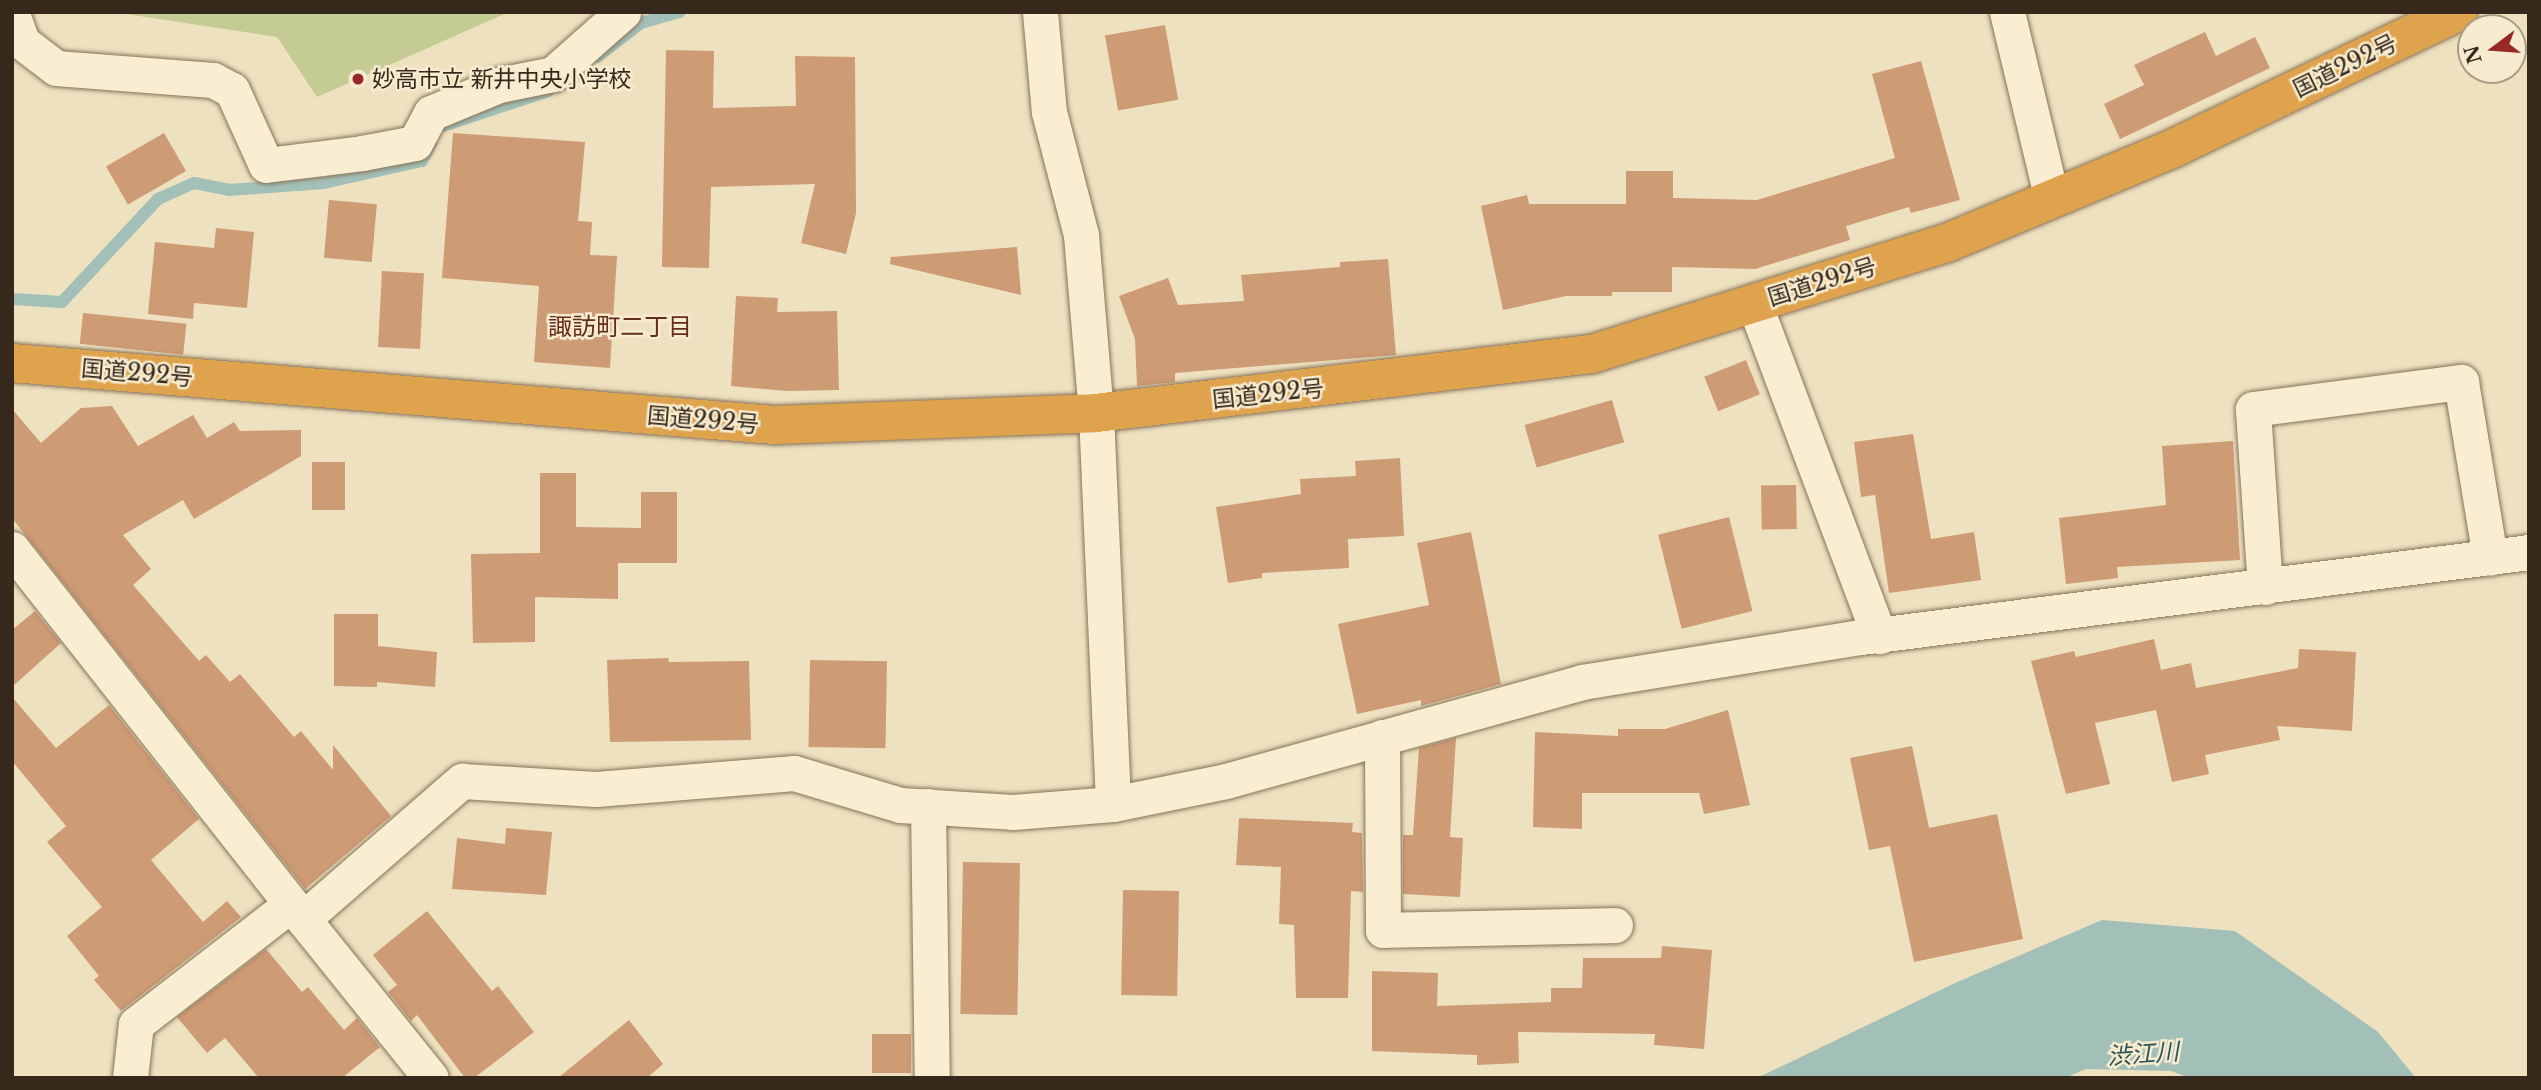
<!DOCTYPE html>
<meta charset="utf-8">
<style>
body{margin:0}
#map{position:relative;width:2541px;height:1090px;overflow:hidden;background:#eee1bf;font-family:"Libre Baskerville","Noto Sans JP",serif}
div>[style]{position:absolute}
.green>*{inset:0;background:#c4cc93}
.water>*{inset:0;background:#a2c0b8}
.stream>*{height:12px;margin:-6px;padding:0 6px;transform-origin:6px;border-radius:6px;background:#a2c0b8}
.building>*{inset:0;background:#cd9b74;transform-origin:0 0}
.roads{filter:drop-shadow(0 0 2px #877257) drop-shadow(0 0 2px #877257)}
.street>*{height:35px;margin:-17.5px;padding:0 17.5px;transform-origin:17.5px;border-radius:17.5px;background:#f9eed2}
.highway>*{height:38px;margin:-19px;padding:0 19px;transform-origin:19px;border-radius:19px;background:#e0a34d}
.dots>*{width:19px;height:19px;translate:-50% -50%;box-sizing:border-box;border:4px solid #f6ebcf;border-radius:50%}
span{translate:-50% -50%;white-space:nowrap;text-align:center;line-height:1.15;-webkit-text-stroke:5px #f6ebcf;paint-order:stroke}
.street-label{font-size:23px;color:#36291c}
.poi-label{font-size:23px;color:#36291c}
.left{translate:0 -50%;text-align:left}
.neighbourhood-label{font-size:24px;color:#632c1b}
.water-label{font-size:24px;color:#2b5655;font-style:italic}
.frame{position:absolute;inset:0;border:14px solid #36291c;pointer-events:none}
.north{position:absolute;left:2457px;top:14px;width:70px;height:70px;box-sizing:border-box;background:#f6ebcf;border:2px solid #a99d87;border-radius:50%;rotate:254deg;font-size:19px;font-weight:700;line-height:28px;text-align:center;color:#36291c}
.north::after{content:'';display:block;margin:auto;width:24px;height:32px;background:#972826;clip-path:polygon(50% 0,100% 100%,50% 72%,0 100%)}
</style>
<div id="map">
<div class="green">
<div style="clip-path:polygon(113px 12px,509px 12px,317px 97px,277px 37px)"></div>
</div>
<div class="water">
<div style="clip-path:polygon(2102px 920px,2235px 931px,2378px 1032px,2416px 1078px,2190px 1078px,2171px 1071px,2086px 1069px,2065px 1078px,1757px 1078px,1955px 983px)"></div>
</div>
<div class="stream">
<div style="left:597px;top:57px;width:56px;rotate:-37.7deg"></div>
<div style="left:641px;top:23px;width:40px;rotate:-16deg"></div>
<div style="left:443px;top:126px;width:111px;rotate:-18.4deg"></div>
<div style="left:12px;top:299px;width:50px;rotate:3.4deg"></div>
<div style="left:62px;top:302px;width:141px;rotate:-47deg"></div>
<div style="left:158px;top:199px;width:39px;rotate:-24deg"></div>
<div style="left:194px;top:183px;width:36px;rotate:11deg"></div>
<div style="left:229px;top:190px;width:95px;rotate:-4.2deg"></div>
<div style="left:324px;top:183px;width:100px;rotate:-12.7deg"></div>
<div style="left:422px;top:161px;width:20px;rotate:-63deg"></div>
</div>
<div class="building">
<div style="left:1165px;top:25px;width:76px;height:61px;rotate:80deg"></div>
<div style="clip-path:polygon(2205px 32px,2216px 56px,2255px 37px,2270px 68px,2120px 139px,2104px 104px,2144px 85px,2134px 65px)"></div>
<div style="clip-path:polygon(666px 50px,714px 51px,713px 108px,796px 106px,795px 56px,855px 57px,856px 213px,846px 254px,801px 243px,815px 184px,711px 187px,709px 268px,662px 267px)"></div>
<div style="clip-path:polygon(1921px 61px,1960px 200px,1911px 213px,1909px 207px,1846px 226px,1850px 240px,1755px 269px,1672px 267px,1672px 292px,1612px 292px,1612px 296px,1566px 296px,1503px 310px,1481px 206px,1527px 195px,1529px 204px,1626px 204px,1626px 171px,1673px 171px,1673px 198px,1757px 200px,1895px 158px,1872px 74px)"></div>
<div style="left:164px;top:133px;width:44px;height:67px;rotate:60deg"></div>
<div style="clip-path:polygon(453px 133px,585px 142px,578px 221px,592px 222px,590px 255px,617px 256px,610px 368px,534px 362px,539px 286px,442px 278px)"></div>
<div style="left:329px;top:200px;width:48px;height:58px;rotate:5deg"></div>
<div style="clip-path:polygon(216px 228px,254px 232px,247px 308px,194px 303px,193px 319px,148px 314px,155px 242px,214px 248px)"></div>
<div style="clip-path:polygon(1017px 247px,1021px 295px,890px 264px,891px 257px)"></div>
<div style="clip-path:polygon(1388px 259px,1396px 355px,1175px 373px,1175px 382px,1137px 386px,1135px 339px,1119px 296px,1168px 278px,1178px 305px,1244px 301px,1241px 275px,1340px 267px,1340px 262px)"></div>
<div style="left:382px;top:271px;width:42px;height:76px;rotate:3deg"></div>
<div style="clip-path:polygon(736px 296px,778px 298px,777px 312px,837px 311px,839px 390px,788px 391px,731px 386px)"></div>
<div style="left:83px;top:313px;width:104px;height:31px;rotate:6deg"></div>
<div style="left:1746px;top:360px;width:37px;height:45px;rotate:68deg"></div>
<div style="left:1612px;top:400px;width:44px;height:91px;rotate:74deg"></div>
<div style="clip-path:polygon(112px 406px,138px 446px,193px 415px,207px 438px,234px 422px,240px 431px,301px 430px,301px 456px,194px 519px,183px 500px,123px 535px,151px 569px,133px 585px,199px 661px,206px 655px,230px 682px,240px 674px,294px 737px,301px 731px,333px 770px,333px 745px,391px 816px,305px 889px,12px 518px,12px 409px,41px 443px,81px 408px)"></div>
<div style="clip-path:polygon(1913px 434px,1931px 539px,1974px 532px,1981px 580px,1889px 593px,1875px 495px,1861px 497px,1854px 442px)"></div>
<div style="clip-path:polygon(2233px 441px,2240px 560px,2117px 567px,2118px 578px,2066px 584px,2059px 518px,2166px 505px,2162px 446px)"></div>
<div style="clip-path:polygon(1400px 458px,1404px 536px,1348px 539px,1349px 568px,1262px 573px,1262px 578px,1228px 583px,1216px 507px,1301px 494px,1300px 479px,1356px 476px,1355px 461px)"></div>
<div style="left:312px;top:462px;width:33px;height:48px"></div>
<div style="clip-path:polygon(540px 473px,576px 473px,576px 527px,641px 528px,641px 492px,677px 492px,677px 563px,618px 563px,618px 599px,535px 597px,535px 642px,473px 643px,471px 554px,540px 553px)"></div>
<div style="left:1796px;top:485px;width:44px;height:35px;rotate:89deg"></div>
<div style="left:1729px;top:517px;width:97px;height:73px;rotate:76deg"></div>
<div style="clip-path:polygon(1471px 532px,1501px 684px,1421px 706px,1421px 700px,1357px 714px,1338px 624px,1429px 605px,1417px 543px)"></div>
<div style="clip-path:polygon(35px 611px,61px 643px,12px 687px,12px 630px)"></div>
<div style="clip-path:polygon(334px 614px,378px 614px,378px 646px,437px 652px,435px 687px,377px 682px,377px 687px,334px 686px)"></div>
<div style="clip-path:polygon(2154px 639px,2161px 670px,2191px 663px,2196px 688px,2298px 668px,2299px 649px,2356px 652px,2352px 731px,2277px 726px,2280px 740px,2205px 755px,2209px 774px,2172px 782px,2156px 710px,2095px 723px,2110px 784px,2066px 794px,2031px 661px,2074px 651px,2076px 657px)"></div>
<div style="clip-path:polygon(668px 658px,669px 662px,749px 661px,751px 740px,610px 742px,607px 660px)"></div>
<div style="left:810px;top:660px;width:77px;height:87px;rotate:1deg"></div>
<div style="clip-path:polygon(12px 697px,56px 748px,109px 705px,199px 819px,151px 860px,203px 922px,227px 901px,241px 917px,121px 1011px,94px 980px,99px 976px,67px 936px,102px 907px,47px 842px,66px 826px,12px 761px)"></div>
<div style="clip-path:polygon(1728px 710px,1750px 805px,1704px 814px,1699px 793px,1582px 793px,1582px 829px,1533px 827px,1535px 732px,1618px 736px,1618px 729px,1665px 729px)"></div>
<div style="clip-path:polygon(1456px 738px,1450px 837px,1463px 838px,1460px 897px,1403px 894px,1403px 835px,1413px 835px,1419px 748px)"></div>
<div style="clip-path:polygon(1912px 746px,1929px 828px,1997px 814px,2023px 939px,1914px 962px,1890px 846px,1869px 850px,1850px 758px)"></div>
<div style="clip-path:polygon(1239px 818px,1353px 823px,1352px 832px,1362px 833px,1363px 892px,1351px 891px,1348px 998px,1296px 998px,1294px 925px,1279px 924px,1281px 867px,1236px 865px)"></div>
<div style="clip-path:polygon(506px 828px,552px 832px,546px 895px,452px 889px,457px 838px,505px 844px)"></div>
<div style="left:963px;top:862px;width:57px;height:152px;rotate:1deg"></div>
<div style="left:1123px;top:890px;width:56px;height:105px;rotate:1deg"></div>
<div style="clip-path:polygon(427px 911px,492px 991px,498px 986px,534px 1032px,474px 1078px,465px 1078px,417px 1015px,411px 1021px,388px 992px,397px 985px,373px 955px)"></div>
<div style="clip-path:polygon(1662px 946px,1712px 950px,1704px 1049px,1654px 1045px,1655px 1034px,1518px 1032px,1519px 1063px,1477px 1065px,1477px 1055px,1372px 1051px,1372px 971px,1438px 973px,1437px 1006px,1551px 1002px,1551px 988px,1582px 988px,1583px 958px,1661px 958px)"></div>
<div style="clip-path:polygon(266px 949px,302px 992px,308px 987px,344px 1030px,357px 1018px,380px 1047px,342px 1078px,259px 1078px,225px 1038px,207px 1053px,177px 1017px)"></div>
<div style="clip-path:polygon(629px 1020px,663px 1064px,647px 1078px,558px 1078px)"></div>
<div style="left:872px;top:1034px;width:39px;height:39px"></div>
</div>
<div class="roads">
<div class="street">
<div style="left:1040px;top:12px;width:100px;rotate:84.9deg"></div>
<div style="left:1049px;top:112px;width:127px;rotate:75.4deg"></div>
<div style="left:1081px;top:235px;width:179px;rotate:85.2deg"></div>
<div style="left:1096px;top:413px;width:391px;rotate:87.5deg"></div>
<div style="left:2007px;top:12px;width:192px;rotate:76.5deg"></div>
<div style="left:12px;top:14px;width:30px;rotate:70deg"></div>
<div style="left:22px;top:42px;width:43px;rotate:37.4deg"></div>
<div style="left:56px;top:68px;width:157px;rotate:4.4deg"></div>
<div style="left:213px;top:80px;width:21px;rotate:28deg"></div>
<div style="left:232px;top:90px;width:82px;rotate:65.6deg"></div>
<div style="left:266px;top:165px;width:97px;rotate:-7.1deg"></div>
<div style="left:362px;top:153px;width:54px;rotate:-10.7deg"></div>
<div style="left:415px;top:143px;width:34px;rotate:-62deg"></div>
<div style="left:431px;top:113px;width:74px;rotate:-22.4deg"></div>
<div style="left:499px;top:85px;width:55px;rotate:-11.5deg"></div>
<div style="left:553px;top:74px;width:94px;rotate:-41.5deg"></div>
<div style="left:1754px;top:303px;width:356px;rotate:69.4deg"></div>
<div style="left:12px;top:549px;width:452px;rotate:51.8deg"></div>
<div style="left:291px;top:904px;width:223px;rotate:51.2deg"></div>
<div style="left:2265px;top:587px;width:178px;rotate:-93.9deg"></div>
<div style="left:2253px;top:409px;width:210px;rotate:-7.4deg"></div>
<div style="left:2461px;top:382px;width:178px;rotate:80.6deg"></div>
<div style="left:1382px;top:737px;width:193px;rotate:89.7deg"></div>
<div style="left:1383px;top:930px;width:232px;rotate:-1.2deg"></div>
<div style="left:928px;top:806px;width:272px;rotate:89.2deg"></div>
<div style="left:303px;top:919px;width:211px;rotate:-41deg"></div>
<div style="left:462px;top:781px;width:134px;rotate:3.4deg"></div>
<div style="left:596px;top:789px;width:199px;rotate:-4.6deg"></div>
<div style="left:794px;top:773px;width:111px;rotate:16.8deg"></div>
<div style="left:900px;top:805px;width:113px;rotate:3.5deg"></div>
<div style="left:1013px;top:812px;width:100px;rotate:-4.6deg"></div>
<div style="left:1113px;top:804px;width:115px;rotate:-11.5deg"></div>
<div style="left:1226px;top:781px;width:370px;rotate:-15.5deg"></div>
<div style="left:1582px;top:682px;width:283px;rotate:-9.2deg"></div>
<div style="left:1861px;top:637px;width:673px;rotate:-7.25deg"></div>
<div style="left:130px;top:1078px;width:54px;rotate:-83.7deg"></div>
<div style="left:136px;top:1024px;width:196px;rotate:-37.7deg"></div>
</div>
<div class="highway">
<div style="left:12px;top:363px;width:766px;rotate:4.65deg"></div>
<div style="left:775px;top:425px;width:321px;rotate:-2.1deg"></div>
<div style="left:1096px;top:413px;width:499px;rotate:-6.8deg"></div>
<div style="left:1592px;top:354px;width:372px;rotate:-17.4deg"></div>
<div style="left:1947px;top:243px;width:248px;rotate:-22.7deg"></div>
<div style="left:2176px;top:147px;width:313px;rotate:-25.6deg"></div>
</div>
</div>
<div class="dots">
<div style="left:358px;top:79px;background:#972826"></div>
</div>
<div class="street-label">
<span style="left:2345px;top:66px;rotate:-26deg">国道292号</span>
<span style="left:1822px;top:282px;rotate:-17deg">国道292号</span>
<span style="left:137px;top:373px;rotate:5deg">国道292号</span>
<span style="left:1268px;top:394px;rotate:-6deg">国道292号</span>
<span style="left:703px;top:420px;rotate:5deg">国道292号</span>
</div>
<div class="poi-label">
<span class="left" style="left:372px;top:79px">妙高市立 新井中央小学校</span>
</div>
<div class="neighbourhood-label">
<span style="left:620px;top:327px">諏訪町二丁目</span>
</div>
<div class="water-label">
<span style="left:2143px;top:1054px;rotate:-4deg">渋江川</span>
</div>
<div class="frame"></div>
<div class="north">N</div>
</div>
